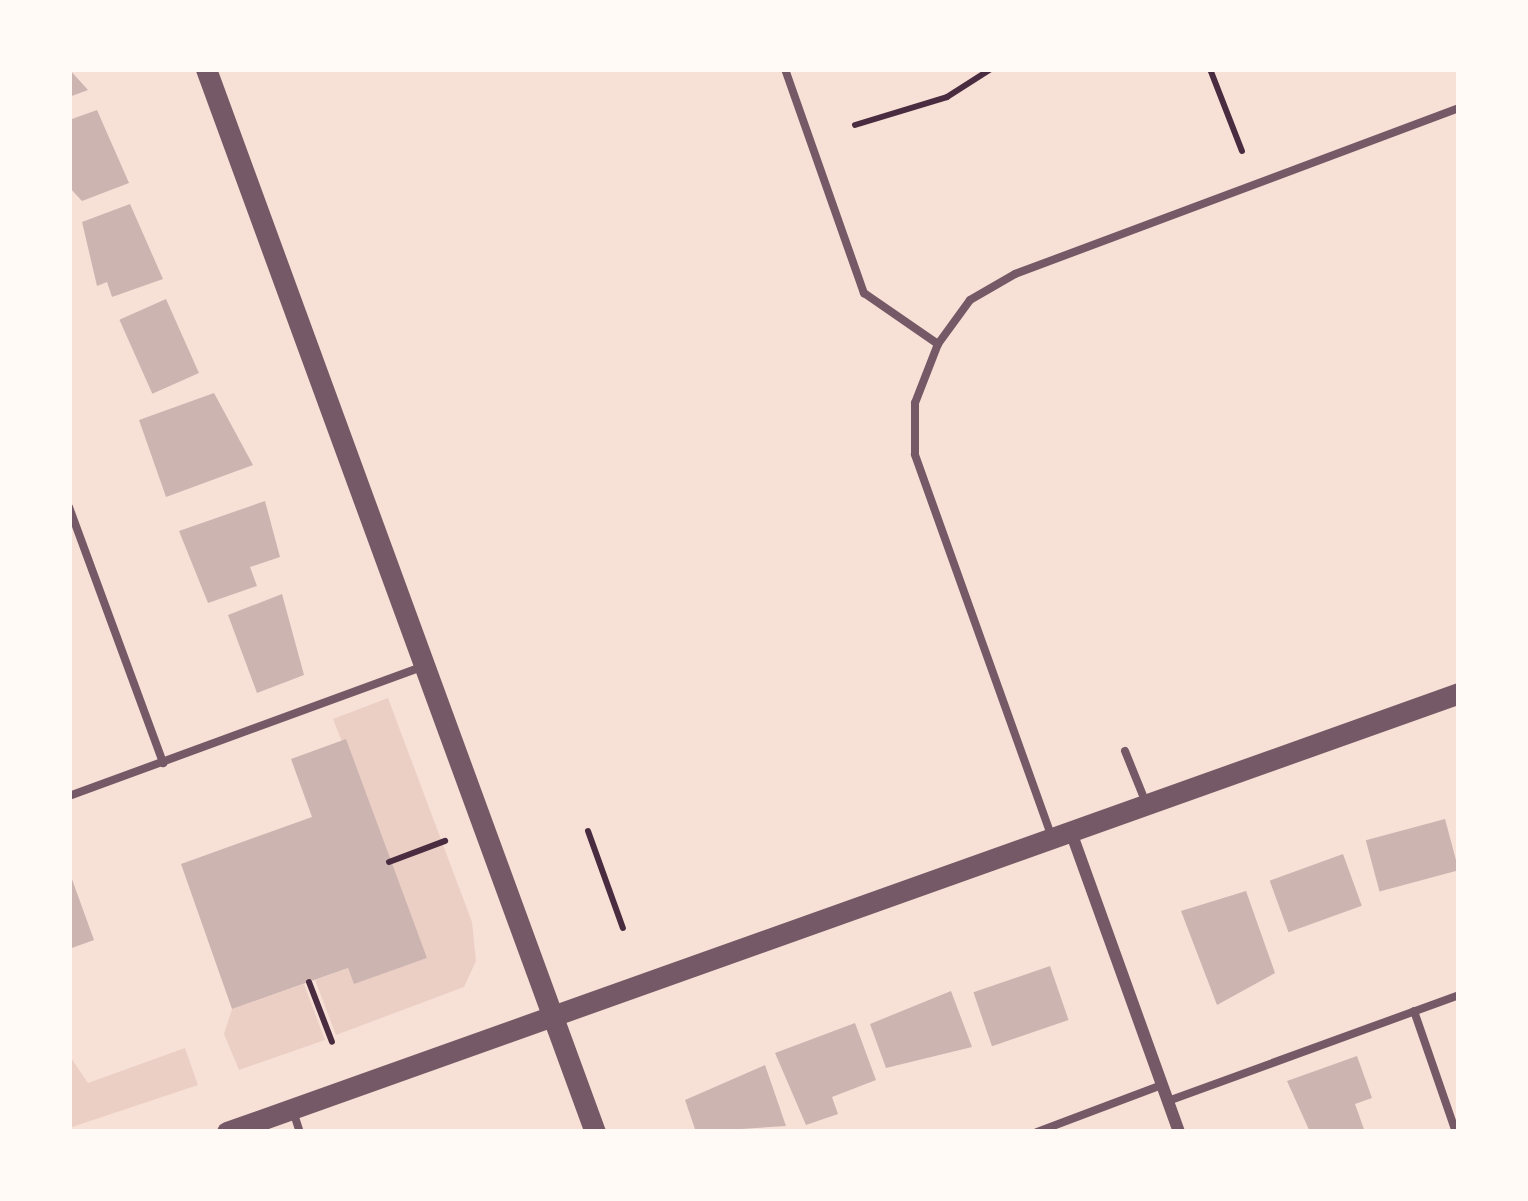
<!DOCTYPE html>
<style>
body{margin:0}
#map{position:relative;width:1528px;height:1201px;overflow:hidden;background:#f7e1d7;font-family:"Exo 2",sans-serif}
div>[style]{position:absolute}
.green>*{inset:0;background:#ebcfc5}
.building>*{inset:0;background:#ccb4b1;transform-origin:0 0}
.path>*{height:6px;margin:-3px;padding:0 3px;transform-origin:3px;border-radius:3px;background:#4a2c40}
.service>*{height:8px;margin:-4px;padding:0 4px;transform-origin:4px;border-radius:4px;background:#755966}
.minor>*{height:12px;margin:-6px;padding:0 6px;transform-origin:6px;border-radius:6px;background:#755966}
.tertiary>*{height:21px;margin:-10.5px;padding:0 10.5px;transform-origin:10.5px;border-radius:10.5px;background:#755966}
span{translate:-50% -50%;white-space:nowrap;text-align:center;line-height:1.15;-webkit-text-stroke:10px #fffaf5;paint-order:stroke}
.frame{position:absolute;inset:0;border:72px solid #fffaf5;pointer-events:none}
</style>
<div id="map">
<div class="green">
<div style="clip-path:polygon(388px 698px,472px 922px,476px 961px,464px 987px,336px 1035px,315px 980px,348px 968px,355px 983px,427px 958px,333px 719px)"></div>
<div style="clip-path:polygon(304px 984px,325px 1040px,239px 1070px,224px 1034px,232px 1009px)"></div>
<div style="clip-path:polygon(185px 1048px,198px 1085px,69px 1128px,69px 1055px,88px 1083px)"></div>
</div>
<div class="building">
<div style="clip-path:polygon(69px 69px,88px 90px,69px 97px)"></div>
<div style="clip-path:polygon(97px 110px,129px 183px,82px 201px,69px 187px,69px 120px)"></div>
<div style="clip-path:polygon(130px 204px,163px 279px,112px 297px,107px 282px,97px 286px,82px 222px)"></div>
<div style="left:166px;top:299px;width:81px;height:51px;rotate:66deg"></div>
<div style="clip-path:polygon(214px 393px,253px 465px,166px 497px,139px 420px)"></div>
<div style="clip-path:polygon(265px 501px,280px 557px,250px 567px,257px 586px,208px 603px,179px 531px)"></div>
<div style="clip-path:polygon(282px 594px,304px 675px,257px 693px,228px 615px)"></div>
<div style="clip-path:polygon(346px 739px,427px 958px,354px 984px,348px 968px,232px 1009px,181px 864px,312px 817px,291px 759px)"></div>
<div style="left:1445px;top:819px;width:53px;height:82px;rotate:75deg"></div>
<div style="left:1343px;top:854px;width:55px;height:78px;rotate:70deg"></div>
<div style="clip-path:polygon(69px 871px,94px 940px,69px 949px)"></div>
<div style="clip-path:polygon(1246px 891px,1275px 973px,1217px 1005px,1181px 911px)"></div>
<div style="left:1050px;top:966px;width:57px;height:81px;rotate:71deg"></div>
<div style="clip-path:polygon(951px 991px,972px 1047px,886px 1068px,870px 1024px)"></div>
<div style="clip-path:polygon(855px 1023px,876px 1080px,832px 1097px,838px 1114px,806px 1125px,775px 1053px)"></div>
<div style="clip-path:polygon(1357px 1056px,1372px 1098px,1355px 1104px,1365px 1132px,1310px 1132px,1287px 1081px)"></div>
<div style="clip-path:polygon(765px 1065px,786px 1126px,696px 1132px,685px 1100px)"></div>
</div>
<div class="path">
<div style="left:1210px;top:69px;width:88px;rotate:68.7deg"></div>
<div style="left:855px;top:125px;width:96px;rotate:-16.9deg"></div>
<div style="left:947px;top:97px;width:52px;rotate:-32.5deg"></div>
<div style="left:588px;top:831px;width:103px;rotate:70.2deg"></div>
<div style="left:389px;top:862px;width:60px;rotate:-20.6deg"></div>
<div style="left:309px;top:982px;width:64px;rotate:69deg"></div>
</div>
<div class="service">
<div style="left:785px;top:69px;width:238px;rotate:70.6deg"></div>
<div style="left:864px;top:293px;width:90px;rotate:34.6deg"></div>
<div style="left:69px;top:507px;width:273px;rotate:69.8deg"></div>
<div style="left:1125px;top:751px;width:56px;rotate:68deg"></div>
<div style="left:69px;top:796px;width:375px;rotate:-20.1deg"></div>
<div style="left:1050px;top:832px;width:401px;rotate:-109.7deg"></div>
<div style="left:915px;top:454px;width:51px;rotate:-90deg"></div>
<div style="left:915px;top:403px;width:63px;rotate:-68.7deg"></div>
<div style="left:938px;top:344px;width:54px;rotate:-54deg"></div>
<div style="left:970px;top:300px;width:52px;rotate:-30deg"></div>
<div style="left:1015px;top:274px;width:474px;rotate:-20.5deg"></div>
<div style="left:1414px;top:1011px;width:128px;rotate:70.9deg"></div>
<div style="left:1168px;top:1101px;width:310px;rotate:-20deg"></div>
<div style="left:293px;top:1111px;width:22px;rotate:72deg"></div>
<div style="left:1037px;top:1132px;width:134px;rotate:-20.6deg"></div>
</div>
<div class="minor">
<div style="left:1071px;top:832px;width:319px;rotate:70.2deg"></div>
</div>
<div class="tertiary">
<div style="left:206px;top:69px;width:1132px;rotate:69.9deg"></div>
<div style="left:227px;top:1132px;width:1308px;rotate:-19.61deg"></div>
</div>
<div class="frame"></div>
</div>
